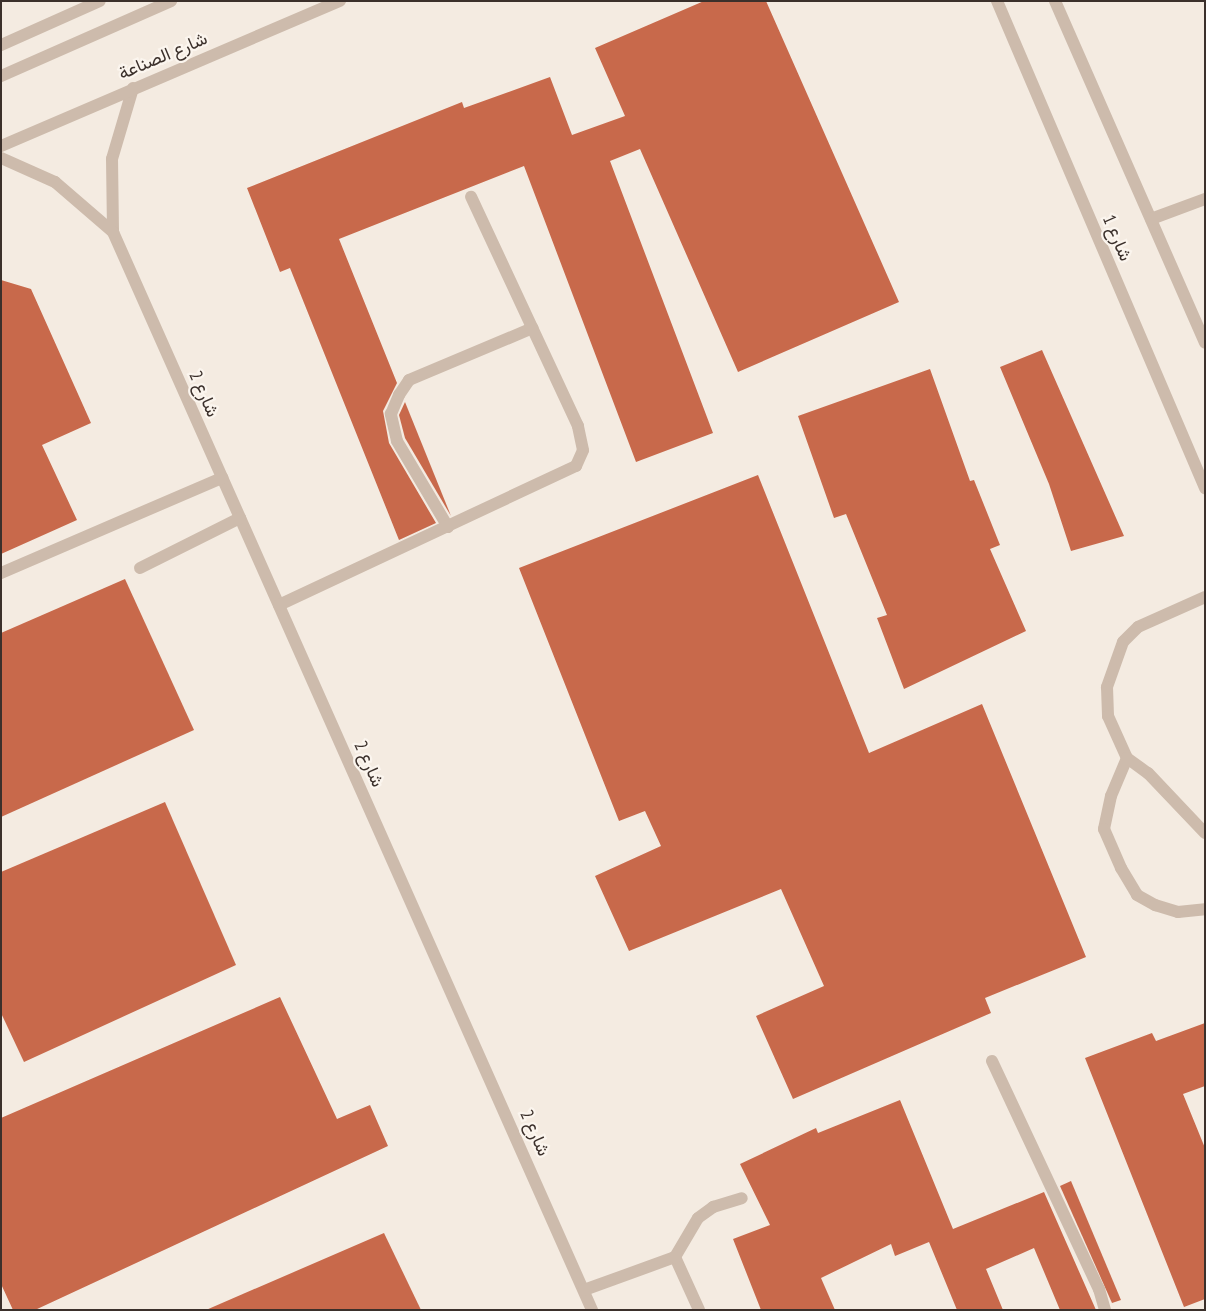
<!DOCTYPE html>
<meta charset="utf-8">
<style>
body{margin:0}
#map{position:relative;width:1206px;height:1311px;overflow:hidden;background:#f4ebe1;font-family:"PT Sans Narrow",Vazirmatn,sans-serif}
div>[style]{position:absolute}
.building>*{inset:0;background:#c8694b}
.minor>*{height:12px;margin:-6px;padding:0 6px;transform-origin:6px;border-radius:6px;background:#cdbbac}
span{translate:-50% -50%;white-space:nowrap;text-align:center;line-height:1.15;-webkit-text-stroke:4.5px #fbf5ee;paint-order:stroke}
.street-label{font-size:18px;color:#3b302b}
.frame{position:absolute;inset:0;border:2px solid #3b302b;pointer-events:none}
</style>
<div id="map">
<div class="building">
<div style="clip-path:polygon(704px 1px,766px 1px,899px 302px,738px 372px,640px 149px,610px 161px,713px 433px,636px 462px,524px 166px,339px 239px,397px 383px,383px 411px,389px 443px,436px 523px,399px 540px,290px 268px,280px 272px,247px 188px,462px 102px,464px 108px,550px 77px,572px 135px,625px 116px,595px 48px)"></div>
<div style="clip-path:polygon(1px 280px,31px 289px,91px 423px,42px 445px,77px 520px,1px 554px)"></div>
<div style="clip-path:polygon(1042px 350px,1124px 536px,1071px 551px,1049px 484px,1000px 367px)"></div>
<div style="clip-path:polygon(930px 369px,970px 481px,974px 480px,1000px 545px,990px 549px,1026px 631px,904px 689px,877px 618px,887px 615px,846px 514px,834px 518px,798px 416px)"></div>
<div style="clip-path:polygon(405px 402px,451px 516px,405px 438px,399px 415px)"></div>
<div style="clip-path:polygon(758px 475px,869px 753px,982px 704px,1086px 957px,985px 998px,991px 1013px,793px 1099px,756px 1016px,824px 986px,781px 889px,629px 951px,595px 876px,661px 846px,645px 811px,619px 821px,519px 568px)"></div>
<div style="clip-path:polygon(125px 579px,194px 730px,1px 817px,1px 633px)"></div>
<div style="clip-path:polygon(165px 802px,236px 965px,24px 1062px,1px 1013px,1px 872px)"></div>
<div style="clip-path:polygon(280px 997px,337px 1119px,370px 1105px,388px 1146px,35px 1310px,13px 1310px,1px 1284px,1px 1118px)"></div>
<div style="clip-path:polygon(1205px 1023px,1205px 1086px,1183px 1094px,1205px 1148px,1205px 1299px,1184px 1307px,1085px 1058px,1152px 1033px,1156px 1041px)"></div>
<div style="clip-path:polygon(900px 1100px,953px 1229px,1044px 1192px,1096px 1310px,1060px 1310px,1034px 1248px,986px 1269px,1003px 1310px,957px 1310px,929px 1242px,895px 1256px,891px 1244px,821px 1278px,835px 1310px,761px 1310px,733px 1239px,770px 1225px,740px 1164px,816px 1128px,818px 1133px)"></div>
<div style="clip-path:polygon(1071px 1181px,1121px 1300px,1112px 1303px,1060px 1186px)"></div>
<div style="clip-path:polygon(384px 1233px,421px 1310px,206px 1310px)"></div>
</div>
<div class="minor">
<div style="left:997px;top:1px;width:530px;rotate:66.87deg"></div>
<div style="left:1055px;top:1px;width:373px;rotate:66.3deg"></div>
<div style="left:1px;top:45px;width:108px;rotate:-24deg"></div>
<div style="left:1px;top:76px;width:186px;rotate:-23.8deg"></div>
<div style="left:133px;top:88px;width:74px;rotate:106.5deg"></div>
<div style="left:112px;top:159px;width:73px;rotate:89.2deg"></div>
<div style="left:113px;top:232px;width:1180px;rotate:66.04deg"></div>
<div style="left:1px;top:146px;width:369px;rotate:-23.2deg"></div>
<div style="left:1px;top:158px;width:59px;rotate:24deg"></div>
<div style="left:55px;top:182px;width:77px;rotate:40.8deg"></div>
<div style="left:1151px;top:219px;width:58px;rotate:-20.3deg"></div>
<div style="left:448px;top:527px;width:100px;rotate:-120.7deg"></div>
<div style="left:397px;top:441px;width:28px;rotate:-103deg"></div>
<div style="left:391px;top:414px;width:21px;rotate:-67deg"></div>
<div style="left:399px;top:395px;width:18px;rotate:-56deg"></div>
<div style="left:409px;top:380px;width:134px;rotate:-22.8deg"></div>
<div style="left:140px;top:568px;width:112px;rotate:-26.6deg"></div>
<div style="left:1px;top:573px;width:241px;rotate:-23.3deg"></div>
<div style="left:1205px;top:597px;width:73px;rotate:155.9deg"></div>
<div style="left:1138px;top:627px;width:21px;rotate:135deg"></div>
<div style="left:1123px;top:642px;width:48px;rotate:109.6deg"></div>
<div style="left:1107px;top:687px;width:29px;rotate:88deg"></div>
<div style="left:1108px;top:716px;width:46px;rotate:65.7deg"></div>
<div style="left:1127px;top:758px;width:26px;rotate:36deg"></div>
<div style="left:1148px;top:773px;width:83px;rotate:46.5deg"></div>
<div style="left:279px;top:605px;width:328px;rotate:-25.1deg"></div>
<div style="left:576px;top:466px;width:17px;rotate:-66deg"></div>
<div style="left:583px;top:450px;width:25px;rotate:-102deg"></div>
<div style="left:578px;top:426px;width:253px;rotate:-115deg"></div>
<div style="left:1127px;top:758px;width:41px;rotate:112.8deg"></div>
<div style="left:1111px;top:796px;width:34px;rotate:102deg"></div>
<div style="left:1104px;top:829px;width:43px;rotate:66.4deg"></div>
<div style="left:1121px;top:868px;width:31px;rotate:59deg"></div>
<div style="left:1137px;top:895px;width:21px;rotate:29deg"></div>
<div style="left:1155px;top:905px;width:24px;rotate:17deg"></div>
<div style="left:1178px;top:912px;width:27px;rotate:-6deg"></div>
<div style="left:992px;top:1061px;width:252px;rotate:64.9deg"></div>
<div style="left:1099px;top:1289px;width:22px;rotate:74deg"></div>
<div style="left:675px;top:1257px;width:58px;rotate:65.6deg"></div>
<div style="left:584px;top:1290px;width:97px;rotate:-19.9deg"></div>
<div style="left:675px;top:1257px;width:45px;rotate:-59.5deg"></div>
<div style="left:698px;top:1218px;width:19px;rotate:-36deg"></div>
<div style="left:713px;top:1207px;width:30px;rotate:-17deg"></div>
</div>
<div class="street-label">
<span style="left:163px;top:56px;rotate:-23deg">شارع الصناعة</span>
<span style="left:1117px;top:238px;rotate:67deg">شارع 1</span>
<span style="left:204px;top:394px;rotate:66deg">شارع 2</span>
<span style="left:369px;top:764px;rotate:66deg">شارع 2</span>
<span style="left:535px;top:1133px;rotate:66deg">شارع 2</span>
</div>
<div class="frame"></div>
</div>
